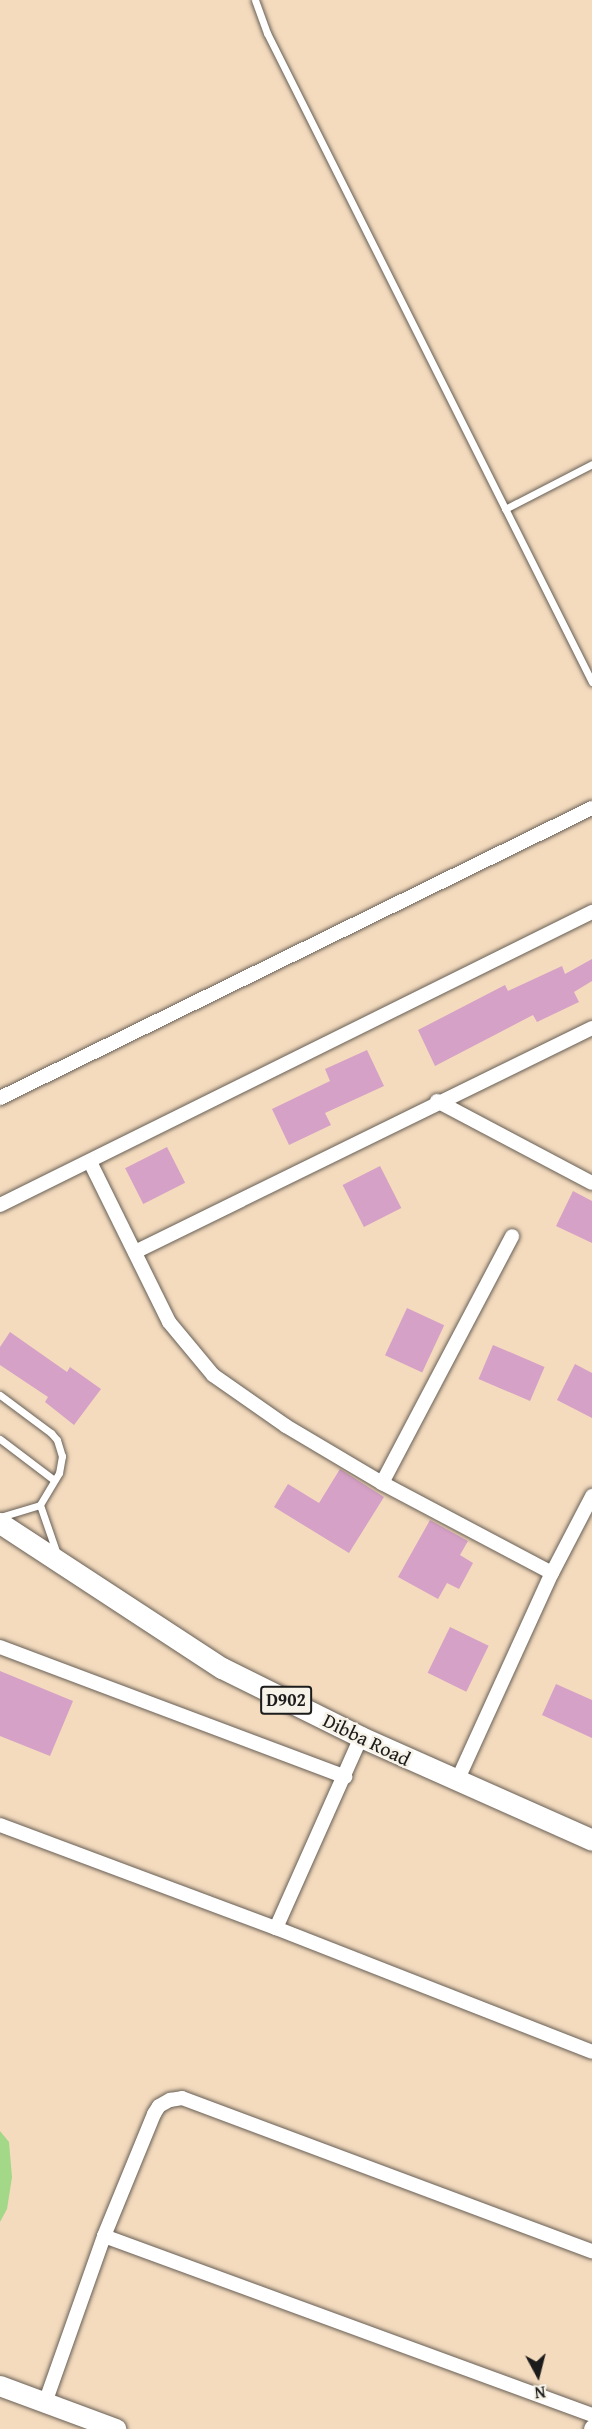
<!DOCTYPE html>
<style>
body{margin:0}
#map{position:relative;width:592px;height:2429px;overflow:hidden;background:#f4dbbe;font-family:"Gentium Book Plus",serif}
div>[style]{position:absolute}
.green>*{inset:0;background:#a3d888}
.building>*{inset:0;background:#d5a1c6;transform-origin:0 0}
.roads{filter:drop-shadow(0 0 2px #685f55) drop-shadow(0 0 2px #685f55)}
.lane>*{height:7px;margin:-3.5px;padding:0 3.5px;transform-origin:3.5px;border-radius:3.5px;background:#fff}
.street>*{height:14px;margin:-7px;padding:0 7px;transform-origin:7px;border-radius:7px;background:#fff}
.secondary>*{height:20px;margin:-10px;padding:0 10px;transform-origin:10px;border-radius:10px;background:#fff}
.primary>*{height:21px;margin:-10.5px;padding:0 10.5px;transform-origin:10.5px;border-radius:10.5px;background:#fff}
span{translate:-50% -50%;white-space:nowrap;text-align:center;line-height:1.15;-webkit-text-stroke:5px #f7f3e8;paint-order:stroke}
.shield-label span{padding:2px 4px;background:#f7f3e8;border:2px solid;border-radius:4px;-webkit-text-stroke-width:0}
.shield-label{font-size:18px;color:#1c1c1c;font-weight:700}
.street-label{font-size:20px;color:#1c1c1c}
.north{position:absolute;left:508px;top:2345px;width:60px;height:60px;-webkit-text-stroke:4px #f7f3e8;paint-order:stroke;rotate:173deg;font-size:16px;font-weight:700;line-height:24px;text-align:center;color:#1c1c1c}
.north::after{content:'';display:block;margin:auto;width:21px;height:27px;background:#1c1c1c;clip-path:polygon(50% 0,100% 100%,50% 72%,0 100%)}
</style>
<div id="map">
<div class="green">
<div style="clip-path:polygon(0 2131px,9px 2142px,12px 2177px,7px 2209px,0 2222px)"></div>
</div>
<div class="building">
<div style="clip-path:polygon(592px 959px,592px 981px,574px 992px,579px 1002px,537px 1022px,533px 1015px,435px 1066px,418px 1030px,505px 985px,508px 991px,562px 966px,565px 974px)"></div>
<div style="clip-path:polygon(367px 1050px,384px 1086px,325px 1113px,331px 1125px,289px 1145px,272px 1109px,330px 1081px,325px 1069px)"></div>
<div style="left:167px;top:1147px;width:40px;height:47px;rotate:63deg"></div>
<div style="left:380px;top:1166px;width:47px;height:42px;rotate:63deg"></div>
<div style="clip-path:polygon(573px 1191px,592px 1201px,592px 1243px,556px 1226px)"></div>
<div style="left:407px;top:1308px;width:41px;height:52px;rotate:25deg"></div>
<div style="clip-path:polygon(10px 1332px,67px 1372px,70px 1367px,101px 1389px,74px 1425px,45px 1402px,48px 1397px,0 1365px,0 1347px)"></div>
<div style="left:493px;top:1345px;width:56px;height:37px;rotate:23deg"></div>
<div style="clip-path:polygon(575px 1364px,592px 1373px,592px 1418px,557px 1400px)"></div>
<div style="clip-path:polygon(340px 1469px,384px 1497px,349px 1553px,274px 1507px,288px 1484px,319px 1503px)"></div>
<div style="clip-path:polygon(430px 1520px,468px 1541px,460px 1555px,473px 1563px,459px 1589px,447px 1583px,438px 1599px,398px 1577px)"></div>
<div style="left:450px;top:1627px;width:43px;height:51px;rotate:26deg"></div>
<div style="clip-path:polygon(0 1671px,73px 1701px,50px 1756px,0 1736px)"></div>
<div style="clip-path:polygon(556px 1684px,592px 1700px,592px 1738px,542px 1715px)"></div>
</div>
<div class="roads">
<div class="lane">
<div style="left:255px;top:0;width:35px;rotate:70deg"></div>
<div style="left:267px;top:33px;width:726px;rotate:63.4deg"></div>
<div style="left:505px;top:509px;width:98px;rotate:-27.3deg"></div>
<div style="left:0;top:1395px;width:64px;rotate:36.7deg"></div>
<div style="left:51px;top:1433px;width:9px;rotate:49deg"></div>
<div style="left:57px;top:1440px;width:17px;rotate:73deg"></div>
<div style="left:62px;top:1456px;width:17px;rotate:100deg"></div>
<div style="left:59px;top:1473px;width:37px;rotate:121deg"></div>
<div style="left:40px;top:1505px;width:42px;rotate:163.3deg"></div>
<div style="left:0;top:1439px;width:68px;rotate:37.2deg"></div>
<div style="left:40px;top:1505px;width:52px;rotate:70.9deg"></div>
</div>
<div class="street">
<div style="left:0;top:1098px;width:659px;rotate:-26.1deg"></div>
<div style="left:437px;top:1101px;width:175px;rotate:27.9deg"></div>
<div style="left:90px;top:1162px;width:178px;rotate:63.7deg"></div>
<div style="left:169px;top:1322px;width:69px;rotate:50.3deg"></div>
<div style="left:213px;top:1375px;width:89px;rotate:34.9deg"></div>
<div style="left:286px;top:1426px;width:112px;rotate:30.7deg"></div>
<div style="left:382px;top:1483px;width:192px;rotate:27.9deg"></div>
<div style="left:0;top:1205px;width:661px;rotate:-26.33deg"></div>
<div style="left:135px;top:1252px;width:509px;rotate:-26.11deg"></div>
<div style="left:382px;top:1483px;width:279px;rotate:-62.2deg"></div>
<div style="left:0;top:1647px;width:369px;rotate:20.6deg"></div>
<div style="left:457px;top:1781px;width:229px;rotate:-65.5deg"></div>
<div style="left:552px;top:1573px;width:87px;rotate:-62.5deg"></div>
<div style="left:0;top:1825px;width:295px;rotate:20.5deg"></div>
<div style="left:276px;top:1928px;width:339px;rotate:21.4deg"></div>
<div style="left:276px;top:1928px;width:209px;rotate:-66deg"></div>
<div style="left:104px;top:2236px;width:520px;rotate:20.14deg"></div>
<div style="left:45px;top:2403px;width:177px;rotate:-70.5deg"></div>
<div style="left:104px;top:2236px;width:132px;rotate:-67.7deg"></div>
<div style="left:154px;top:2114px;width:9px;rotate:-58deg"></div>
<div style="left:159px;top:2106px;width:13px;rotate:-29deg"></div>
<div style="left:170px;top:2100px;width:12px;rotate:-9deg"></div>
<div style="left:182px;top:2098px;width:438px;rotate:20.5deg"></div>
<div style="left:591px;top:2429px;width:2px;rotate:-63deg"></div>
</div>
<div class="secondary">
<div style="left:0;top:2386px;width:124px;rotate:20.3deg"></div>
</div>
<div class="primary">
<div style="left:0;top:1523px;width:265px;rotate:33.2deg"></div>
<div style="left:222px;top:1668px;width:155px;rotate:26.4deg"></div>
<div style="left:361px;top:1737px;width:253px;rotate:24deg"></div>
</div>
</div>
<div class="shield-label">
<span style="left:286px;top:1700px">D902</span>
</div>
<div class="street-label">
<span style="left:367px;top:1739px;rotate:26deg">Dibba Road</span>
</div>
<div class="north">N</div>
</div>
